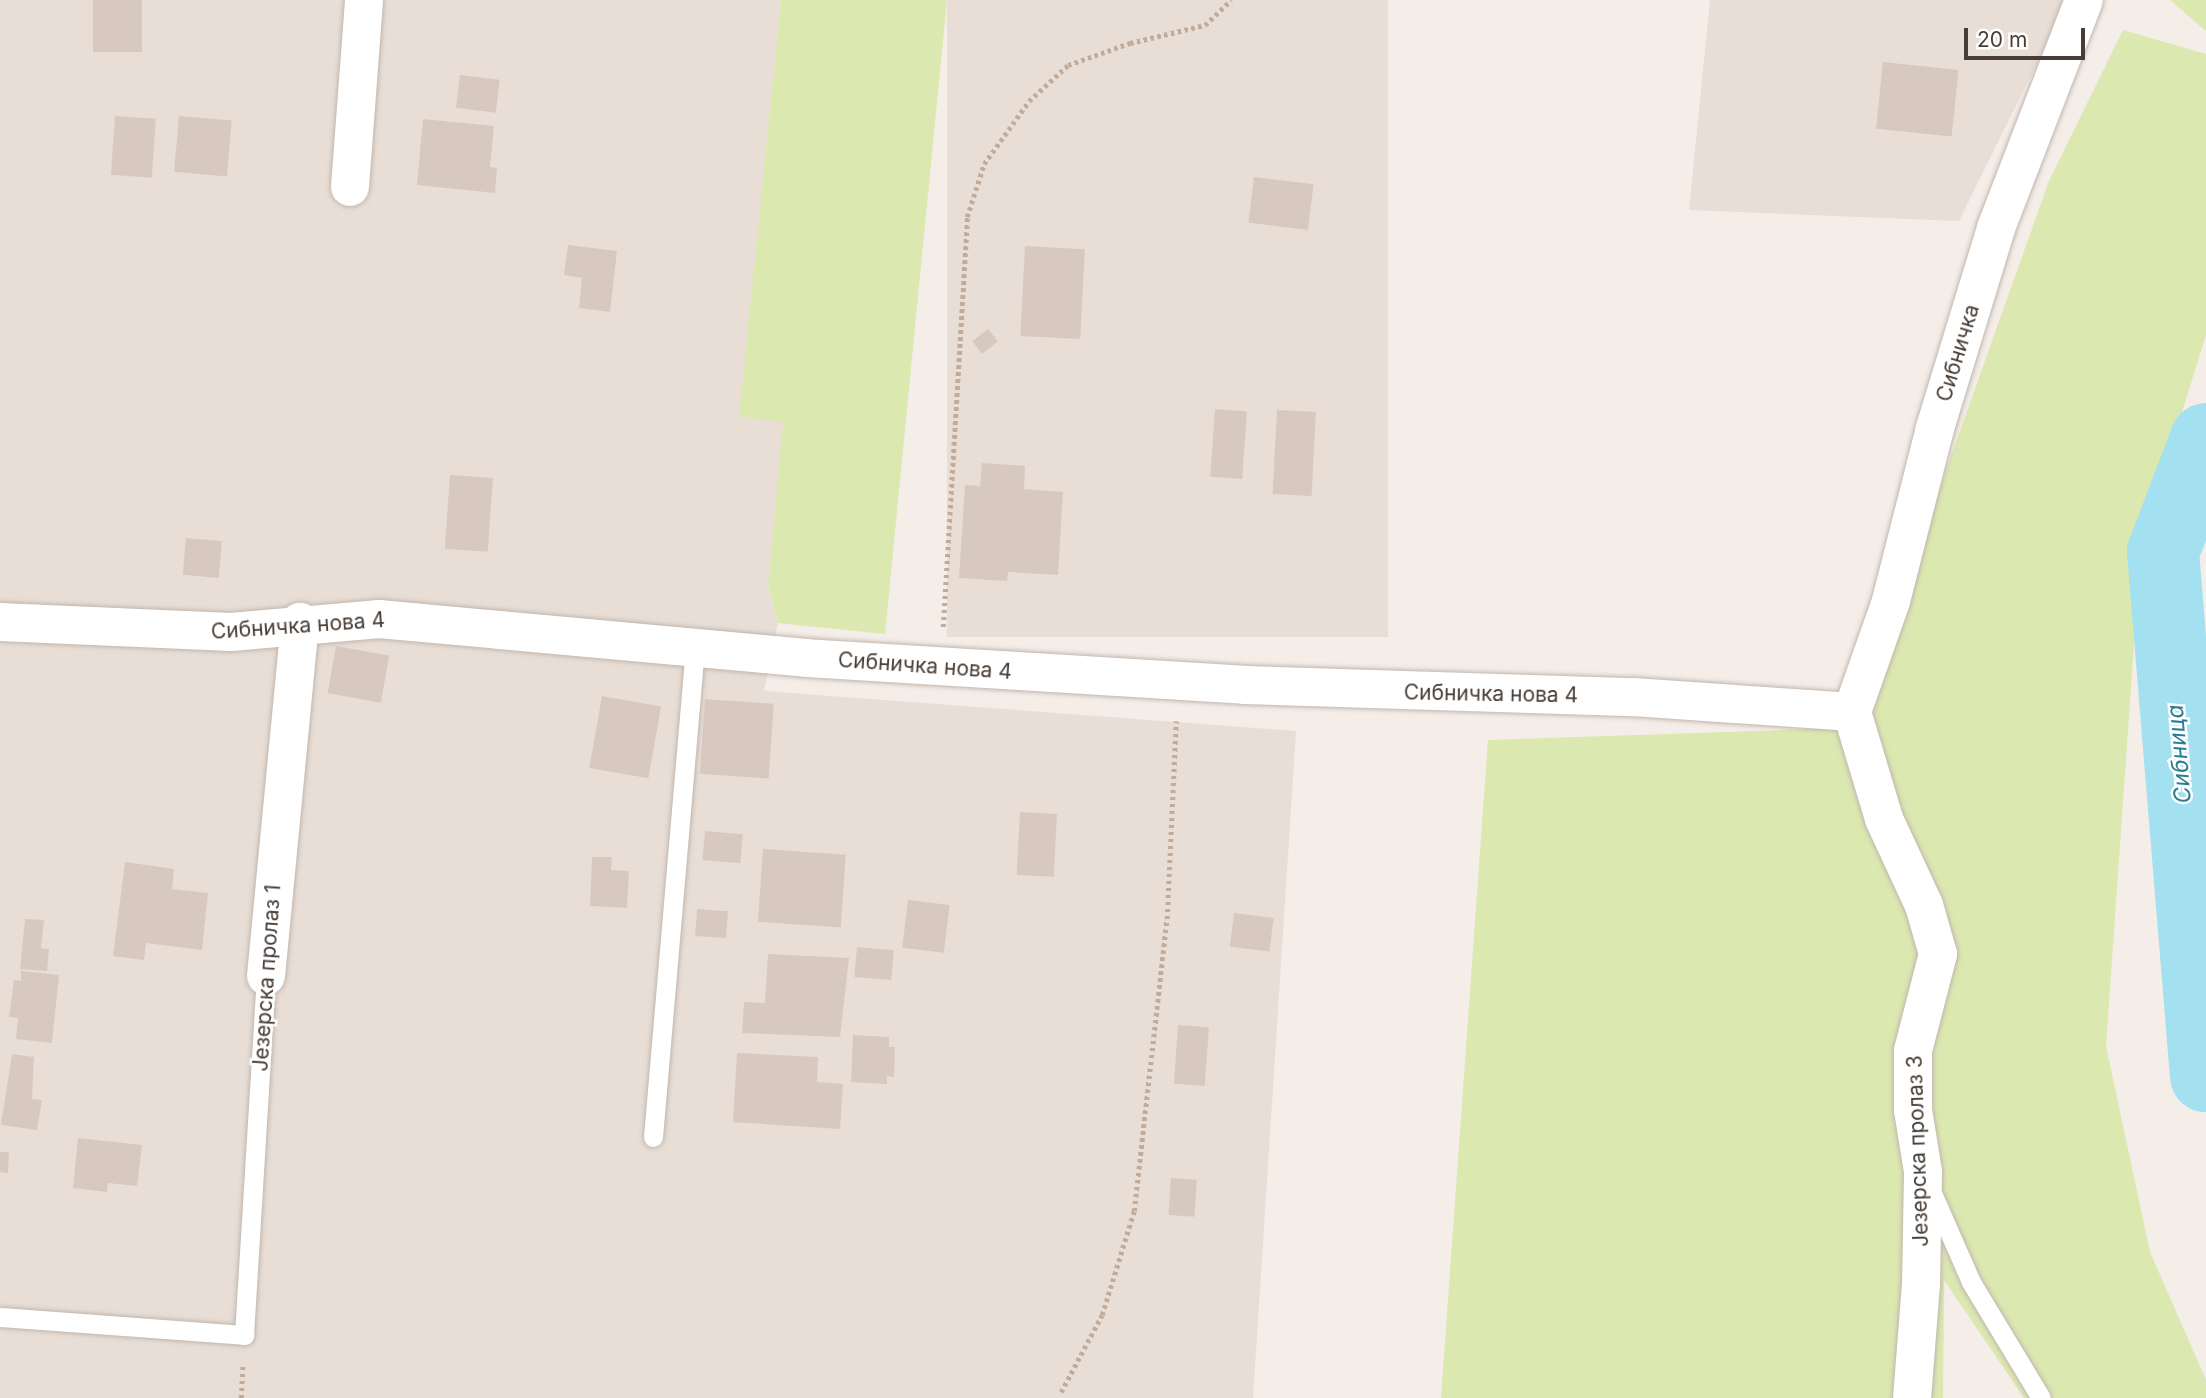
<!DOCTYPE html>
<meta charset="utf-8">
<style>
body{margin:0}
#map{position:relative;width:2206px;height:1398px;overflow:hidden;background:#f4ede8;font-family:Inter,sans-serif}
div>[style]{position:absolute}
.residential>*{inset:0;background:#e8ded6;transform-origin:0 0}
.green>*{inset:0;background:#dbe8b0}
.river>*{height:72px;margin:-36px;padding:0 36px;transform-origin:36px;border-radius:36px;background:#a4e1f0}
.building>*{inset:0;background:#d8c9c0;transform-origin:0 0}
.path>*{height:4.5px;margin-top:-2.25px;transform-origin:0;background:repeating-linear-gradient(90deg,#c1ac9b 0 3.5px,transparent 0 7px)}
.roads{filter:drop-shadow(0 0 2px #c2b6ad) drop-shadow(0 0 2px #c2b6ad)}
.service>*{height:19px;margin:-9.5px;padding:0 9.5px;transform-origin:9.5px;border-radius:9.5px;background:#fff}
.minor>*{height:38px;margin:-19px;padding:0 19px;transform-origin:19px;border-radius:19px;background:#fff}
span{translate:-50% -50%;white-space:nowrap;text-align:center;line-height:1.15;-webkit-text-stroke:5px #fff;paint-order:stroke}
.street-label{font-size:21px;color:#473d36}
.water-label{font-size:23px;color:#297d93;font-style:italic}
.scale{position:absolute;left:1964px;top:28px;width:121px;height:32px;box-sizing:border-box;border:4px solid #473d36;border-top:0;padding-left:9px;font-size:21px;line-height:24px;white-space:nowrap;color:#473d36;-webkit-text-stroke:5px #fff;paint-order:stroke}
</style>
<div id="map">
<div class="residential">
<div style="clip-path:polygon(0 0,781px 0,740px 417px,784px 421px,768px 583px,778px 623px,764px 691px,1296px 731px,1253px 1398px,0 1398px)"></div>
<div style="left:947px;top:0;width:441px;height:637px"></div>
<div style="clip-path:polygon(1710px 0,2068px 0,1959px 221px,1689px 210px)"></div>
</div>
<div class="green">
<div style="clip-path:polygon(781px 0,947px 0,885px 634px,778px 623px,768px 583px,783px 422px,739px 417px)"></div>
<div style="clip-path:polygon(2170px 0,2206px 0,2206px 31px)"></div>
<div style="clip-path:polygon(2123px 30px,2206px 54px,2206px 335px,2141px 543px,2106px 1046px,2150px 1252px,2206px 1380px,2206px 1398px,2024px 1398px,1944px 1280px,1943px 1398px,1441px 1398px,1488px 740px,1814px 729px,1871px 681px,2049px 181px)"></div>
</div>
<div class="river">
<div style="left:2206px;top:439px;width:121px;rotate:110.8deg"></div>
<div style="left:2163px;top:552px;width:526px;rotate:85.31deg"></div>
</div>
<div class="building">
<div style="left:93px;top:0;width:49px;height:52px"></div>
<div style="left:1883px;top:62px;width:76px;height:67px;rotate:6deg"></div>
<div style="left:460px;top:75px;width:40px;height:33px;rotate:7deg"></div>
<div style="left:115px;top:116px;width:41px;height:59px;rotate:4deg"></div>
<div style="left:179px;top:116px;width:53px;height:56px;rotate:5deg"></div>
<div style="clip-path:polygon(423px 119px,494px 126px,490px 167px,497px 168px,495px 193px,417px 185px)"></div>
<div style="left:1254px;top:177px;width:60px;height:46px;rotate:7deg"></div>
<div style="clip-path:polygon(568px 245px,617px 251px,610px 312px,579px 308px,582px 278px,564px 275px)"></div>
<div style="left:1025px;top:246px;width:60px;height:90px;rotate:3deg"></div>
<div style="left:988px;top:329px;width:16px;height:20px;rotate:52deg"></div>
<div style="left:1215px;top:409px;width:32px;height:68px;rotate:4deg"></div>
<div style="left:1277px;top:410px;width:39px;height:84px;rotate:3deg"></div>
<div style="clip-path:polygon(982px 463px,1025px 466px,1024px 489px,1063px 492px,1058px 575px,1008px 572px,1007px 581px,959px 578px,965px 485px,980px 486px)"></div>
<div style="left:450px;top:475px;width:43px;height:74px;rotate:4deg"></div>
<div style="left:186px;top:538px;width:36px;height:37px;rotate:5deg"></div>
<div style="left:336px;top:646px;width:54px;height:48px;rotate:10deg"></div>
<div style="left:602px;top:696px;width:60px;height:73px;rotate:10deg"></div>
<div style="left:705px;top:699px;width:69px;height:75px;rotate:4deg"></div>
<div style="left:1020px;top:812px;width:37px;height:63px;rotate:3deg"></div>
<div style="left:705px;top:831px;width:38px;height:29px;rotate:5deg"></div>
<div style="left:763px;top:849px;width:83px;height:73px;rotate:4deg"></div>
<div style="clip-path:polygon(592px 857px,612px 857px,611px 870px,629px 871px,627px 908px,590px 906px)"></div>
<div style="clip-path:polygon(125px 862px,174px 869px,172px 889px,208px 893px,202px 950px,146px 943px,144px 960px,113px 956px)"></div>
<div style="left:908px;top:900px;width:42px;height:48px;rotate:7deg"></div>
<div style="left:697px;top:909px;width:31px;height:27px;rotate:4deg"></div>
<div style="left:1234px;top:913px;width:40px;height:34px;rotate:7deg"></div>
<div style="clip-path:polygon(25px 919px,44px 920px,41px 948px,49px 949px,47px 971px,20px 969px)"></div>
<div style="left:857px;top:947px;width:37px;height:30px;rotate:5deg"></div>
<div style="clip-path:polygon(768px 954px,849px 958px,840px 1037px,742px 1033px,744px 1002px,765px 1003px)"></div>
<div style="clip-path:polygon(21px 971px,59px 975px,52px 1043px,16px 1039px,18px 1018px,9px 1017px,14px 980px,21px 981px)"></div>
<div style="left:1178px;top:1025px;width:31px;height:59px;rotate:4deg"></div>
<div style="clip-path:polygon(853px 1035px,889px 1037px,889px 1047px,895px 1047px,894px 1077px,887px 1076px,887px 1084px,851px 1082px)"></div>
<div style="clip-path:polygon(737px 1053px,818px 1057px,817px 1082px,843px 1084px,840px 1129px,733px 1122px)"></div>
<div style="clip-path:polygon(12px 1054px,34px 1057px,32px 1099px,42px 1100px,37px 1130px,1px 1125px)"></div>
<div style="clip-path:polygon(78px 1138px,142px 1145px,137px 1186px,108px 1183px,107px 1192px,73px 1188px)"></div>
<div style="clip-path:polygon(0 1152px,9px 1152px,8px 1173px,0 1172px)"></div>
<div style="left:1171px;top:1178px;width:26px;height:37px;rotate:4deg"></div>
</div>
<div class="path">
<div style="left:943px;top:627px;width:411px;rotate:-86.6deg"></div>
<div style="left:967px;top:217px;width:56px;rotate:-72.2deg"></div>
<div style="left:984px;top:164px;width:77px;rotate:-54.5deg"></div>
<div style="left:1029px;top:101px;width:53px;rotate:-42.7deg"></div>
<div style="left:1068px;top:65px;width:66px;rotate:-19.5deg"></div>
<div style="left:1130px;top:43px;width:77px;rotate:-13.5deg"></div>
<div style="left:1205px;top:25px;width:36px;rotate:-44deg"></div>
<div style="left:1061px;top:1392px;width:87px;rotate:-62deg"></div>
<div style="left:1102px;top:1315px;width:109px;rotate:-72.9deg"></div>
<div style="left:1134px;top:1211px;width:294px;rotate:-83.6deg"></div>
<div style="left:1167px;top:919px;width:198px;rotate:-87.4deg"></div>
<div style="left:241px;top:1398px;width:35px;rotate:-87deg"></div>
</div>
<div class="roads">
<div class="service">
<div style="left:653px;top:1137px;width:490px;rotate:-85.1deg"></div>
<div style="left:1932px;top:1193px;width:97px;rotate:66.3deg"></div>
<div style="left:1971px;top:1282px;width:135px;rotate:58.9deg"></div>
<div style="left:0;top:1317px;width:245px;rotate:4.2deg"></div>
<div style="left:244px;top:1335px;width:360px;rotate:-86.5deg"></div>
</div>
<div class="minor">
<div style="left:350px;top:187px;width:188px;rotate:-85.7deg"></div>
<div style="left:0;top:622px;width:231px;rotate:2.5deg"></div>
<div style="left:231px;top:632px;width:149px;rotate:-5deg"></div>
<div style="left:379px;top:619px;width:429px;rotate:5.2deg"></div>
<div style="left:806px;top:658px;width:440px;rotate:3.5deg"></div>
<div style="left:1245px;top:685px;width:388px;rotate:1.8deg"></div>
<div style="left:1633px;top:697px;width:220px;rotate:3.9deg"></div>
<div style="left:1852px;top:712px;width:118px;rotate:-70.6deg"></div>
<div style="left:1891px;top:601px;width:179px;rotate:-75.7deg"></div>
<div style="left:1935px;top:428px;width:209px;rotate:-73deg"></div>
<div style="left:1996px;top:228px;width:244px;rotate:-68.9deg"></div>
<div style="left:1852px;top:712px;width:112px;rotate:73.3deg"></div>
<div style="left:1884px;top:819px;width:95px;rotate:65.1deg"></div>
<div style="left:1924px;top:905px;width:51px;rotate:74.1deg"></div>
<div style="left:1938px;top:954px;width:100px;rotate:104.5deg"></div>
<div style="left:1913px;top:1051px;width:59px;rotate:90deg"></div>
<div style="left:1913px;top:1110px;width:63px;rotate:80.8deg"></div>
<div style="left:1923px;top:1172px;width:112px;rotate:91deg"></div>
<div style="left:1921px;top:1284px;width:114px;rotate:94.5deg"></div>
<div style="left:266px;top:976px;width:356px;rotate:-84.5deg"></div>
</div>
</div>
<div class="street-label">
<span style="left:1958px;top:353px;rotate:-73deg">Сибничка</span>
<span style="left:298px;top:626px;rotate:-4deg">Сибничка нова 4</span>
<span style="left:925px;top:666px;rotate:4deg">Сибничка нова 4</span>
<span style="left:1491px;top:694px;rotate:1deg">Сибничка нова 4</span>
<span style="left:267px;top:978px;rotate:-86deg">Језерска пролаз 1</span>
<span style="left:1918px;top:1151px;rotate:-92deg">Језерска пролаз 3</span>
</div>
<div class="water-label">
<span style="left:2179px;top:754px;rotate:-95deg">Сибница</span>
</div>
<div class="scale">20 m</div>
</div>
